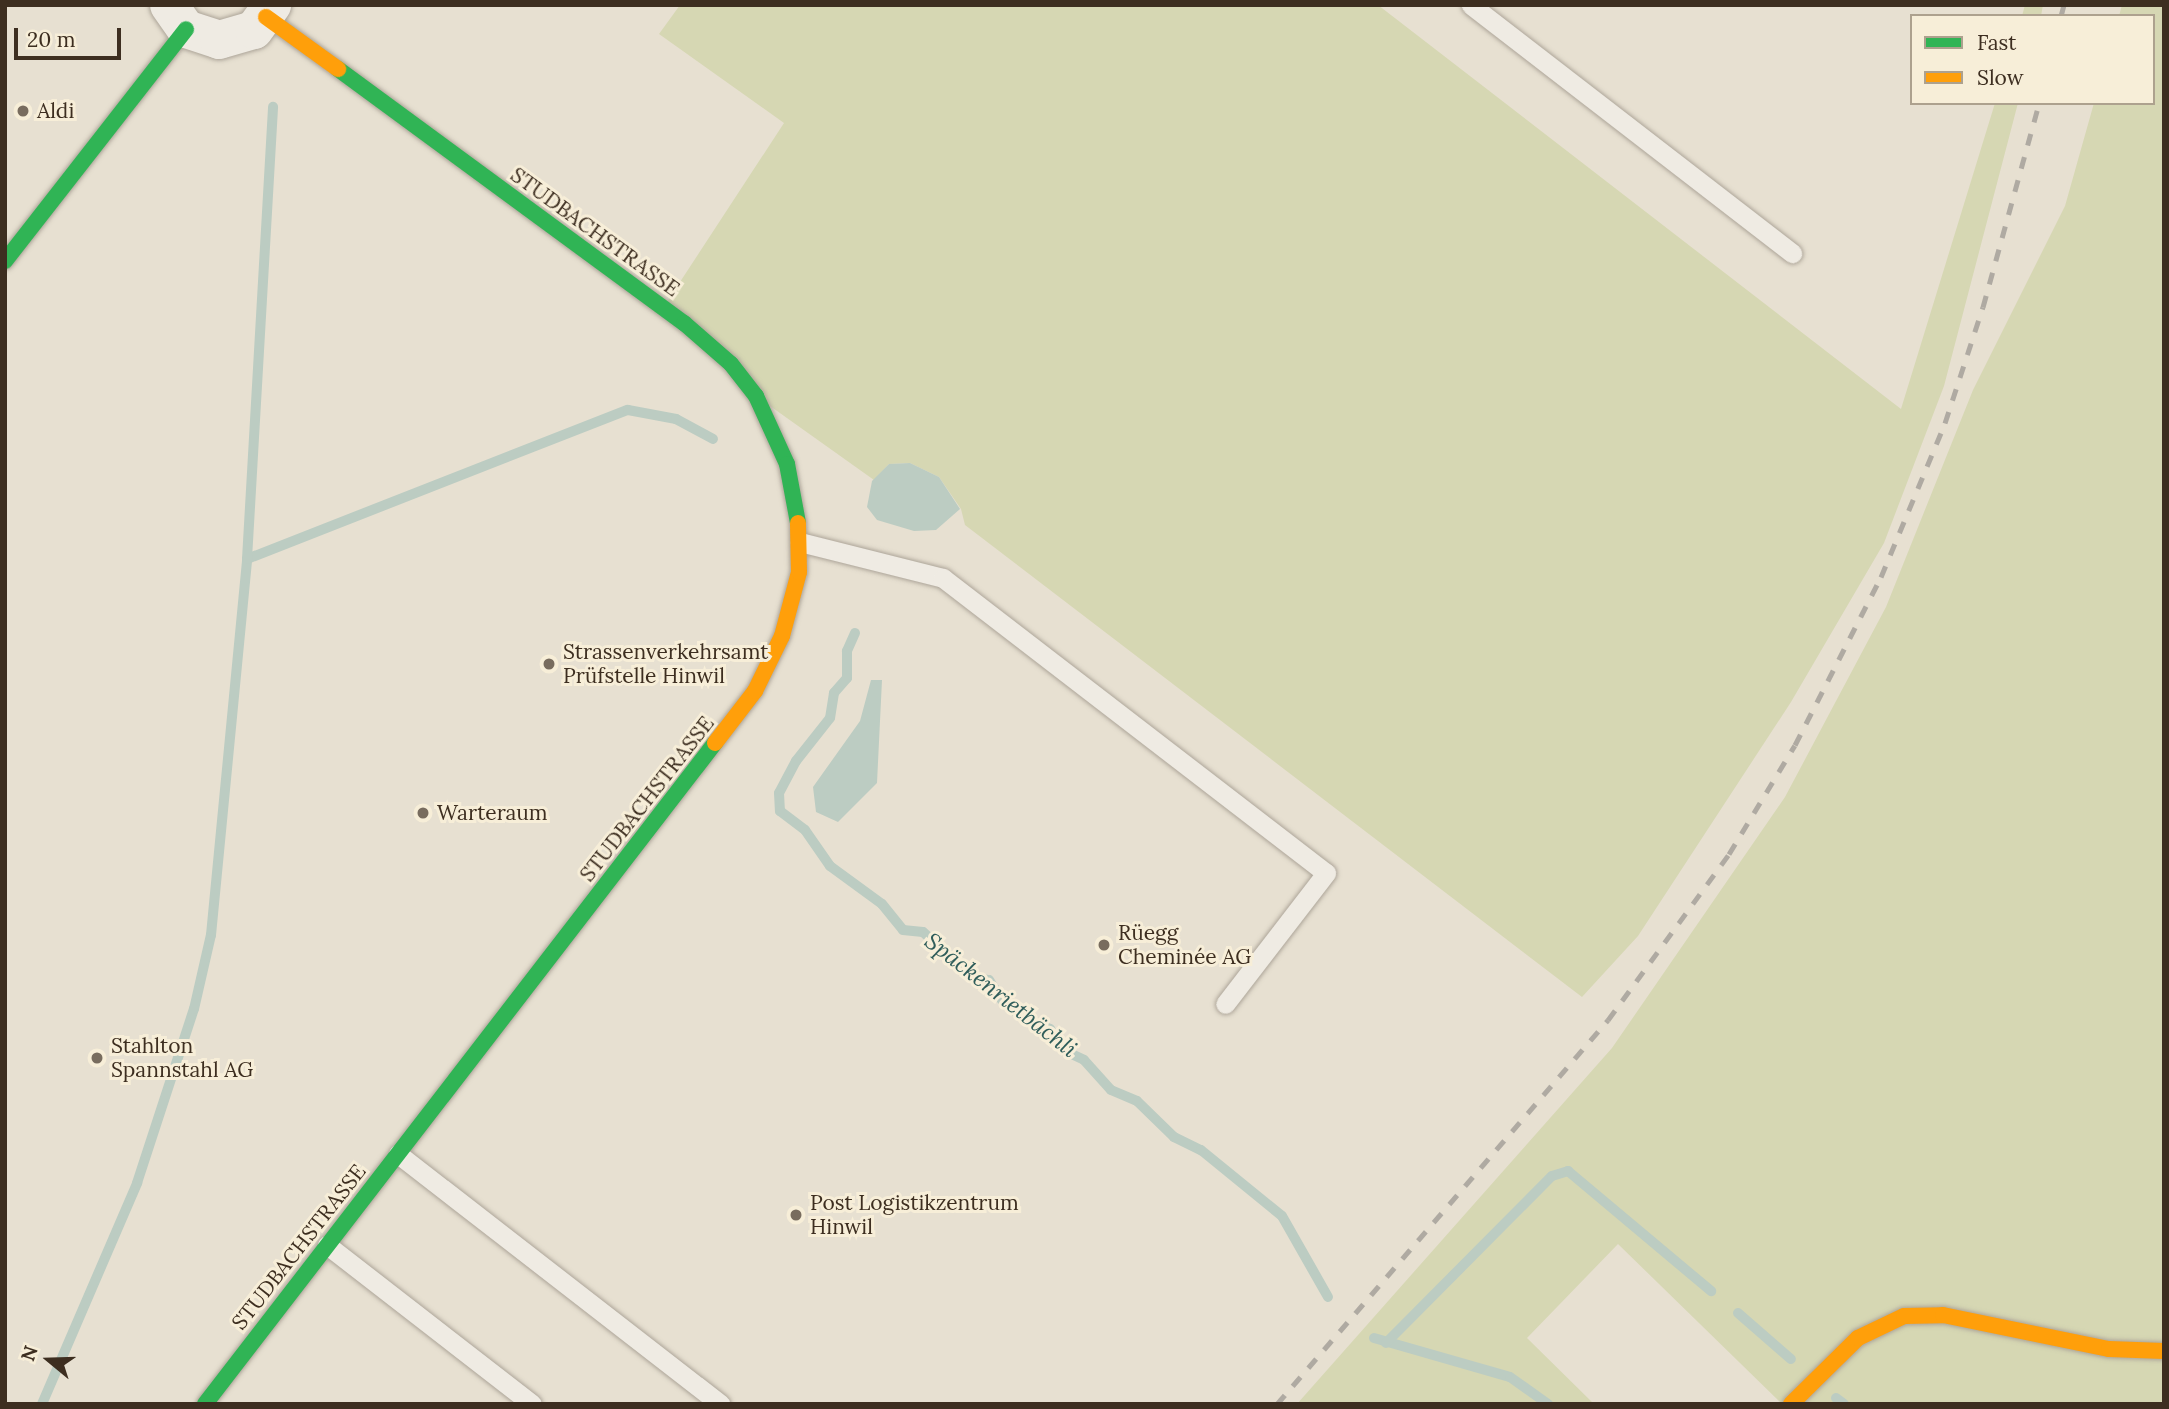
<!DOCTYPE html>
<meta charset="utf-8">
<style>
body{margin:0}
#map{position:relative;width:2169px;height:1409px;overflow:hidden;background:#e7e0d1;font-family:Lora,serif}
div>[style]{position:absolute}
.green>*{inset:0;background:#d6d7b3}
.water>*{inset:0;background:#bcccc2}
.stream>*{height:10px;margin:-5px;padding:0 5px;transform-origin:5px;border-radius:5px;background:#bcccc2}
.roads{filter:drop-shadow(0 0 2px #ada599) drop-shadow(0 0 2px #ada599)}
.lane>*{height:19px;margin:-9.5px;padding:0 9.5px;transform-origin:9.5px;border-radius:9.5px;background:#efebe3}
.street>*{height:38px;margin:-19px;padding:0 19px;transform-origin:19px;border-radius:19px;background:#efebe3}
.fast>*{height:16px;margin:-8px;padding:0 8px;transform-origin:8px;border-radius:8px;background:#30b455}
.slow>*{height:16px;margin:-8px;padding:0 8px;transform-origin:8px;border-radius:8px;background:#ff9f0a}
.rail>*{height:5px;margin-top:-2.5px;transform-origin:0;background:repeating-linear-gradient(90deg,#afaaa2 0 12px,transparent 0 24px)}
.dots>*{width:19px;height:19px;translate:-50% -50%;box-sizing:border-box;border:4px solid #f7eed8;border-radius:50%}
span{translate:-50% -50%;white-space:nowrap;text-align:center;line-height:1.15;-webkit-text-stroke:6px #f7eed8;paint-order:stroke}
.poi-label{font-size:21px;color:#3d2e20}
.left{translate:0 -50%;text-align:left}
.street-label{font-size:21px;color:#3d2e20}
.water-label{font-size:23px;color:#2f5d5a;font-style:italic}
.frame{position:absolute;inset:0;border:7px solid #3d2e20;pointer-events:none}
.legend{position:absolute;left:1910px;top:14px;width:245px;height:91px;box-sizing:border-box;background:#f7eed8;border:2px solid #ada18e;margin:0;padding:9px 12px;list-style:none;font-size:21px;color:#3d2e20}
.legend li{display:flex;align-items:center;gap:14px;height:35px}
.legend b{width:35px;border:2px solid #ada18e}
.north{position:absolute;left:14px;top:1325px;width:70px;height:70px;-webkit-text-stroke:5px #f7eed8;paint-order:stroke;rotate:289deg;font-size:19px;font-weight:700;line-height:28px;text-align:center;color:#3d2e20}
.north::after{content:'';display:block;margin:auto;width:24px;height:32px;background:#3d2e20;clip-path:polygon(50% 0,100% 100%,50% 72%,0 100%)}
.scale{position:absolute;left:14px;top:28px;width:107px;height:32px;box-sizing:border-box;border:4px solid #3d2e20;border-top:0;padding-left:9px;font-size:21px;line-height:24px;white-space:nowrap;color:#3d2e20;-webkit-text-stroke:5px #f7eed8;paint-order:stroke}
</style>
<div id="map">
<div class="green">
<div style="clip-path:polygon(680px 5px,1378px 5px,1901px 409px,1995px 103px,2018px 103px,1944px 386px,1884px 543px,1791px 702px,1638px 936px,1582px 997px,965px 525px,961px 509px,939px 477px,910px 463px,889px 464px,874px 480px,756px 396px,663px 308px,784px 123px,659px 34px)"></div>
<div style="clip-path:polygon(2025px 5px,2043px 5px,2041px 16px,2022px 16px)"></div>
<div style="clip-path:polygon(2122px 5px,2164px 5px,2164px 1404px,1782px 1404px,1618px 1244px,1527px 1338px,1594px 1404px,1297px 1404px,1612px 1048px,1785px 797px,1886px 607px,1973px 390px,2065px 206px,2094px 103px,2153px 103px,2153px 16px,2119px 16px)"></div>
</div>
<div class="water">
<div style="clip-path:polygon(910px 463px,939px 477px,960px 509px,936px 530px,914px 531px,877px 520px,867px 507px,872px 481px,889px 464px)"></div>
<div style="clip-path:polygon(871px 680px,882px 680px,877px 783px,838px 822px,816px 812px,813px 787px,860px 721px)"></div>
</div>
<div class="stream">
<div style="left:247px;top:559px;width:409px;rotate:-21.4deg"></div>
<div style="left:628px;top:410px;width:49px;rotate:10.6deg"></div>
<div style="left:676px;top:419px;width:42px;rotate:28.4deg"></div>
<div style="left:855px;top:633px;width:20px;rotate:114deg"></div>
<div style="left:847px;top:651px;width:27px;rotate:90deg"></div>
<div style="left:847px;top:678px;width:20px;rotate:131deg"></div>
<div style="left:834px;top:693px;width:25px;rotate:99deg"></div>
<div style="left:830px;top:718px;width:55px;rotate:128.3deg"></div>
<div style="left:796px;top:761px;width:36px;rotate:118deg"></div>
<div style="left:779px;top:793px;width:18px;rotate:87deg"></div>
<div style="left:780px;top:811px;width:31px;rotate:37deg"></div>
<div style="left:805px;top:830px;width:44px;rotate:55.2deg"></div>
<div style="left:830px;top:866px;width:64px;rotate:36.2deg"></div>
<div style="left:882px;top:904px;width:33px;rotate:51deg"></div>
<div style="left:903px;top:930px;width:20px;rotate:6deg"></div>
<div style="left:923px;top:932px;width:67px;rotate:42deg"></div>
<div style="left:973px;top:977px;width:16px;rotate:11deg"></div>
<div style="left:989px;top:980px;width:24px;rotate:57deg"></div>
<div style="left:1002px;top:1000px;width:32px;rotate:41deg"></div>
<div style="left:1026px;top:1021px;width:25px;rotate:18deg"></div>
<div style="left:1050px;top:1029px;width:25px;rotate:58deg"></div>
<div style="left:1063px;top:1050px;width:23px;rotate:25deg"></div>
<div style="left:1084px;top:1060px;width:40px;rotate:48deg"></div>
<div style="left:1111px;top:1090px;width:28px;rotate:23deg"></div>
<div style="left:1137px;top:1101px;width:52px;rotate:44.2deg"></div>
<div style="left:1174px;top:1137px;width:30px;rotate:26deg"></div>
<div style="left:1201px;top:1150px;width:104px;rotate:39.2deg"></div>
<div style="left:1282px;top:1216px;width:93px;rotate:60.4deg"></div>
<div style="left:1738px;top:1313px;width:70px;rotate:41deg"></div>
<div style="left:1374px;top:1338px;width:141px;rotate:16deg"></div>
<div style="left:1510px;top:1377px;width:47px;rotate:35.4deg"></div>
<div style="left:1386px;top:1343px;width:235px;rotate:-45.2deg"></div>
<div style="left:1552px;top:1176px;width:17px;rotate:-17deg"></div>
<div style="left:1568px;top:1171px;width:187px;rotate:40deg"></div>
<div style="left:1836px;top:1398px;width:10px;rotate:37deg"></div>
<div style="left:42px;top:1404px;width:241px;rotate:-66.7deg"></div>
<div style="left:137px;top:1183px;width:183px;rotate:-71.9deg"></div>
<div style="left:194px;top:1009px;width:76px;rotate:-77.1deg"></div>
<div style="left:211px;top:935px;width:378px;rotate:-84.5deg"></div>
<div style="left:247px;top:559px;width:453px;rotate:-86.7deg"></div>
</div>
<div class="roads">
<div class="lane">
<div style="left:1471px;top:5px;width:406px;rotate:37.7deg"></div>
<div style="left:800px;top:542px;width:147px;rotate:14.1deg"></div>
<div style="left:943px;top:578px;width:483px;rotate:37.6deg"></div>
<div style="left:1326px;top:873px;width:165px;rotate:127.6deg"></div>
<div style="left:398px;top:1154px;width:408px;rotate:37.8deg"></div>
<div style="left:327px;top:1245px;width:259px;rotate:37.8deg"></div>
</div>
<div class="street">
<div style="left:169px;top:5px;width:29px;rotate:55deg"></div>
<div style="left:186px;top:29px;width:35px;rotate:18deg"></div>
<div style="left:219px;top:40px;width:36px;rotate:-16deg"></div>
<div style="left:254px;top:30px;width:31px;rotate:-54deg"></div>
</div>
<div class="fast">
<div style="left:338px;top:69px;width:429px;rotate:36.3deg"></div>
<div style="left:684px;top:323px;width:62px;rotate:41.1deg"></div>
<div style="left:731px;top:364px;width:41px;rotate:52deg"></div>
<div style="left:756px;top:396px;width:75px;rotate:65.5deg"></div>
<div style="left:787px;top:464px;width:60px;rotate:79.4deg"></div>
<div style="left:5px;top:261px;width:294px;rotate:-52deg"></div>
<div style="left:205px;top:1404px;width:835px;rotate:-52.35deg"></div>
</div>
<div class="slow">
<div style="left:266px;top:17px;width:89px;rotate:35.8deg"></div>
<div style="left:715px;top:743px;width:66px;rotate:-52.4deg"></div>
<div style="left:755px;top:691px;width:61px;rotate:-63.9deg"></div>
<div style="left:782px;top:636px;width:66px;rotate:-75.1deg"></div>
<div style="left:799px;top:572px;width:49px;rotate:-91.2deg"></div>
<div style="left:1791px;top:1404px;width:94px;rotate:-44.6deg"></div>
<div style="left:1858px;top:1338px;width:51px;rotate:-25.6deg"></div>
<div style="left:1904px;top:1316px;width:39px;rotate:-1deg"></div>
<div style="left:1943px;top:1315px;width:169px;rotate:11.6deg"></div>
<div style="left:2109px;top:1349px;width:55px;rotate:2.1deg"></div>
</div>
</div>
<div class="rail">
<div style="left:2061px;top:16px;width:11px;rotate:-75deg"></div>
<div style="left:1277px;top:1404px;width:507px;rotate:-49.24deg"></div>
<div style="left:1608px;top:1020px;width:205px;rotate:-53.9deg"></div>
<div style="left:1729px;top:854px;width:127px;rotate:-58.8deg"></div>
<div style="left:1795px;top:745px;width:189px;rotate:-62.9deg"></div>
<div style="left:1881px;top:577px;width:167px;rotate:-67.4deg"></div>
<div style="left:1945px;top:423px;width:122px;rotate:-71.9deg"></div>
<div style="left:1983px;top:307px;width:212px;rotate:-74.6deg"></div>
</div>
<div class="dots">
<div style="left:23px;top:111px;background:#786c5e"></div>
<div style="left:549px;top:664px;background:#786c5e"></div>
<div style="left:423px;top:813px;background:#786c5e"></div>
<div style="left:1104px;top:945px;background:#786c5e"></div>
<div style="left:97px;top:1058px;background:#786c5e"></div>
<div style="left:796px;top:1215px;background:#786c5e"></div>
</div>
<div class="poi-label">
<span class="left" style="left:37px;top:111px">Aldi</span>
<span class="left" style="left:563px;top:664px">Strassenverkehrsamt<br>Prüfstelle Hinwil</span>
<span class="left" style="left:437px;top:813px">Warteraum</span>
<span class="left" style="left:1118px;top:945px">Rüegg<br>Cheminée AG</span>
<span class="left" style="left:111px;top:1058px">Stahlton<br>Spannstahl AG</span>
<span class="left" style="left:810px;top:1215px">Post Logistikzentrum<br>Hinwil</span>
</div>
<div class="street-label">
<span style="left:595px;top:232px;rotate:36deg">STUDBACHSTRASSE</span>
<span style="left:647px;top:799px;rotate:-52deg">STUDBACHSTRASSE</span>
<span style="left:299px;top:1247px;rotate:-52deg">STUDBACHSTRASSE</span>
</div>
<div class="water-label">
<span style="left:1001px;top:995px;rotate:38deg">Späckenrietbächli</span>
</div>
<div class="frame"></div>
<ul class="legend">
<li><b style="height:9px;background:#30b455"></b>Fast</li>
<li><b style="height:9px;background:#ff9f0a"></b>Slow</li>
</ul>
<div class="north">N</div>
<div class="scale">20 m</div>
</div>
